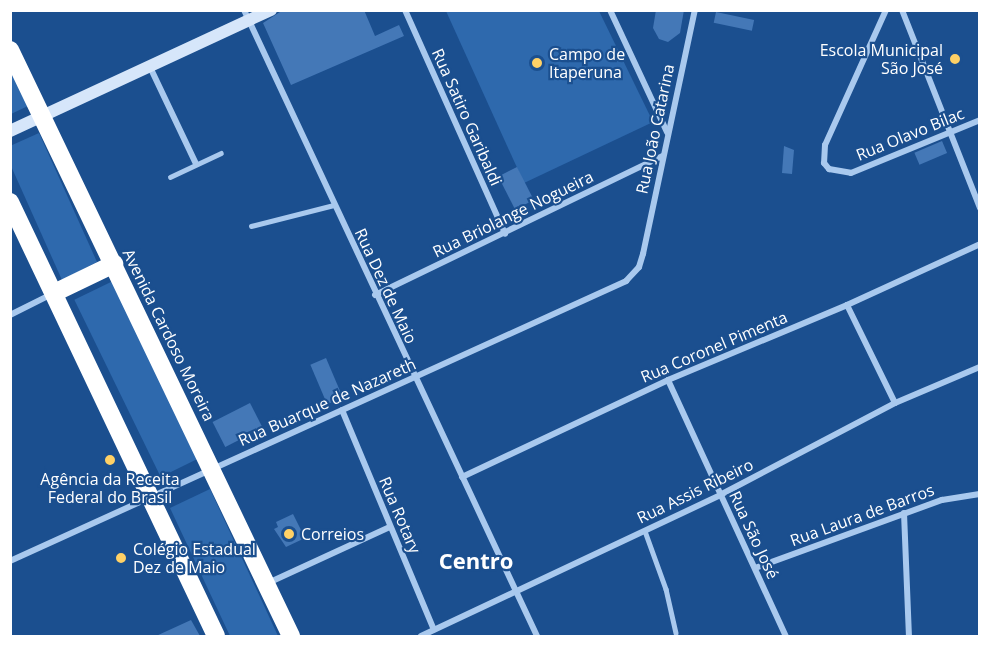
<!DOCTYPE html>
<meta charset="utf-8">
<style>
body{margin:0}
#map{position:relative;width:990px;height:647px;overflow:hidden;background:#1b4f8f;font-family:"Open Sans",sans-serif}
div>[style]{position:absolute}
.green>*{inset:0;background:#2e69ad;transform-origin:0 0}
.building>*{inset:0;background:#4478b7;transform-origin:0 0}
.lane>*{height:4.5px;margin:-2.25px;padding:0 2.25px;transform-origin:2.25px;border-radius:2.25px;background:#a9c9ee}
.street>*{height:6px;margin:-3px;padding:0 3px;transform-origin:3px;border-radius:3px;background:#a9c9ee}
.secondary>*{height:12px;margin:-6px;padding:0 6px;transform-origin:6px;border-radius:6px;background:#d6e6fa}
.highway>*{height:18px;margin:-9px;padding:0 9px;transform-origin:9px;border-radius:9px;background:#fff}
.dots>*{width:16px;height:16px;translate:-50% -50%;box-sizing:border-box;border:3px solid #1b4f8f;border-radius:50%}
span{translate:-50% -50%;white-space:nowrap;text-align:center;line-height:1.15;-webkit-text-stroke:4.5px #1b4f8f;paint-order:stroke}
.poi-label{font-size:16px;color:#fff}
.right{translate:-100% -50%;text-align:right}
.left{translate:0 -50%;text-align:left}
.street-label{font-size:16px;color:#fff}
.district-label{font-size:22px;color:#fff;font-weight:700}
.frame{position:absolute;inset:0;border:12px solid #fff;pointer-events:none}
</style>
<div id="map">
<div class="green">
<div style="clip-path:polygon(446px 11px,599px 11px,653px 122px,524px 183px)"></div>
<div style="clip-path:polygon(10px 69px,28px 106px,11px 114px,10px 114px)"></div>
<div style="clip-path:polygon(39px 133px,97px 262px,62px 280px,11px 166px,10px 146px)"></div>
<div style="left:113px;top:281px;width:197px;height:43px;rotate:64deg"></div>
<div style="clip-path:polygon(210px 489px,278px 636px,230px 636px,170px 508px)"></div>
</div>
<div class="building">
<div style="clip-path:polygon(283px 10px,364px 10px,375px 36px,399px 25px,404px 36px,291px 85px,263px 23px)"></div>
<div style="clip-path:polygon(656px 10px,684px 10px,680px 33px,668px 42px,659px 39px,653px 28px)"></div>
<div style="left:716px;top:12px;width:39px;height:11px;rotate:12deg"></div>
<div style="left:942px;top:141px;width:13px;height:30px;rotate:67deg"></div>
<div style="clip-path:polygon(784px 146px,794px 150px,792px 174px,782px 173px)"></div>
<div style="left:517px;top:167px;width:37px;height:21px;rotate:63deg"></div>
<div style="left:326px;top:358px;width:43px;height:17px;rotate:67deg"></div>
<div style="left:250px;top:403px;width:28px;height:42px;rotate:63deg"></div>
<div style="clip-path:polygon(293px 514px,305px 538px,286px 547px,274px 529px,278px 527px,276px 522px)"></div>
<div style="clip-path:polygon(191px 620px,200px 636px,156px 636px)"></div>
</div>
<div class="lane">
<div style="left:170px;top:177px;width:56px;rotate:-25.2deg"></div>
<div style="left:251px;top:226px;width:86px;rotate:-14.2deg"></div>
<div style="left:645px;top:531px;width:62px;rotate:70.1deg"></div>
<div style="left:666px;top:589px;width:45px;rotate:77.2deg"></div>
</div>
<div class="street">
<div style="left:244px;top:10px;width:691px;rotate:64.92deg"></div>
<div style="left:405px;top:10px;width:245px;rotate:65.9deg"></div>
<div style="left:610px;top:10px;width:135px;rotate:65deg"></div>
<div style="left:886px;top:10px;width:148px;rotate:114.3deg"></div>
<div style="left:825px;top:145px;width:18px;rotate:93deg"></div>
<div style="left:824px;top:163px;width:8px;rotate:50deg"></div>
<div style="left:829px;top:169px;width:22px;rotate:10deg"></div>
<div style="left:851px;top:173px;width:139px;rotate:-22.3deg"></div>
<div style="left:902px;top:10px;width:213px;rotate:68.5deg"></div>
<div style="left:150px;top:67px;width:107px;rotate:64.6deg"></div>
<div style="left:375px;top:295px;width:319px;rotate:-25.8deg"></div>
<div style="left:847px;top:305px;width:109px;rotate:63.9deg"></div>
<div style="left:10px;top:315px;width:45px;rotate:-26.6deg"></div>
<div style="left:668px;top:380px;width:282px;rotate:65.3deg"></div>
<div style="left:342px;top:410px;width:238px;rotate:67.3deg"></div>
<div style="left:462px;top:477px;width:228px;rotate:-25.2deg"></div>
<div style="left:668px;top:380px;width:194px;rotate:-22.7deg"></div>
<div style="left:847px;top:305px;width:146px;rotate:-24.6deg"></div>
<div style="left:904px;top:513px;width:123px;rotate:87.7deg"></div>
<div style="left:10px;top:561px;width:677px;rotate:-24.44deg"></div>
<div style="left:626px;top:281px;width:19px;rotate:-47deg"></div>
<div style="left:639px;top:267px;width:14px;rotate:-73deg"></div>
<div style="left:643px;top:254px;width:249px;rotate:-78deg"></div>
<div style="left:755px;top:568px;width:199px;rotate:-20deg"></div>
<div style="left:942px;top:500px;width:38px;rotate:-9deg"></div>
<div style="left:268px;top:583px;width:134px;rotate:-24.7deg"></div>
<div style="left:421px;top:636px;width:331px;rotate:-25.2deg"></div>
<div style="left:720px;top:495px;width:198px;rotate:-27.7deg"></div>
<div style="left:895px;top:403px;width:92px;rotate:-23deg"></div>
</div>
<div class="secondary">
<div style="left:10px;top:131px;width:288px;rotate:-24.9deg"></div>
</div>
<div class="highway">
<div style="left:10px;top:50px;width:650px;rotate:64.38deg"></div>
<div style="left:10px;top:202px;width:480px;rotate:64.6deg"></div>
<div style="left:54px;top:293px;width:67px;rotate:-25.8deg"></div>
</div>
<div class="dots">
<div style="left:955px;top:59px;background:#ffd166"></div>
<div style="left:537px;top:63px;background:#ffd166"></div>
<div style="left:110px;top:460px;background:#ffd166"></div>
<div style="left:289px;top:534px;background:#ffd166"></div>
<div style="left:121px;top:558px;background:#ffd166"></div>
</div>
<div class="poi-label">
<span class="right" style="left:943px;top:59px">Escola Municipal<br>São José</span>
<span class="left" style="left:549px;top:63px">Campo de<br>Itaperuna</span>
<span style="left:110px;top:488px">Agência da Receita<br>Federal do Brasil</span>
<span class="left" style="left:301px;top:534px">Correios</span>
<span class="left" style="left:133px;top:558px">Colégio Estadual<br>Dez de Maio</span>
</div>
<div class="street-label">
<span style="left:467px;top:117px;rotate:66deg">Rua Satiro Garibaldi</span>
<span style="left:655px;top:129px;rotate:-78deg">Rua João Catarina</span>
<span style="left:910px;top:134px;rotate:-22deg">Rua Olavo Bilac</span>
<span style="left:513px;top:214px;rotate:-26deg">Rua Briolange Nogueira</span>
<span style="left:386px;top:286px;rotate:65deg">Rua Dez de Maio</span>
<span style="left:169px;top:335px;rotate:64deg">Avenida Cardoso Moreira</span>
<span style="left:714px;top:347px;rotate:-23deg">Rua Coronel Pimenta</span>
<span style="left:327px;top:402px;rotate:-24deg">Rua Buarque de Nazareth</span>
<span style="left:695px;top:491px;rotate:-26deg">Rua Assis Ribeiro</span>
<span style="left:400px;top:515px;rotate:67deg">Rua Rotary</span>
<span style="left:862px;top:515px;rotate:-20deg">Rua Laura de Barros</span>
<span style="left:754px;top:535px;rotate:65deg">Rua São José</span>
</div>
<div class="district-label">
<span style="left:476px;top:561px">Centro</span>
</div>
<div class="frame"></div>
</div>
